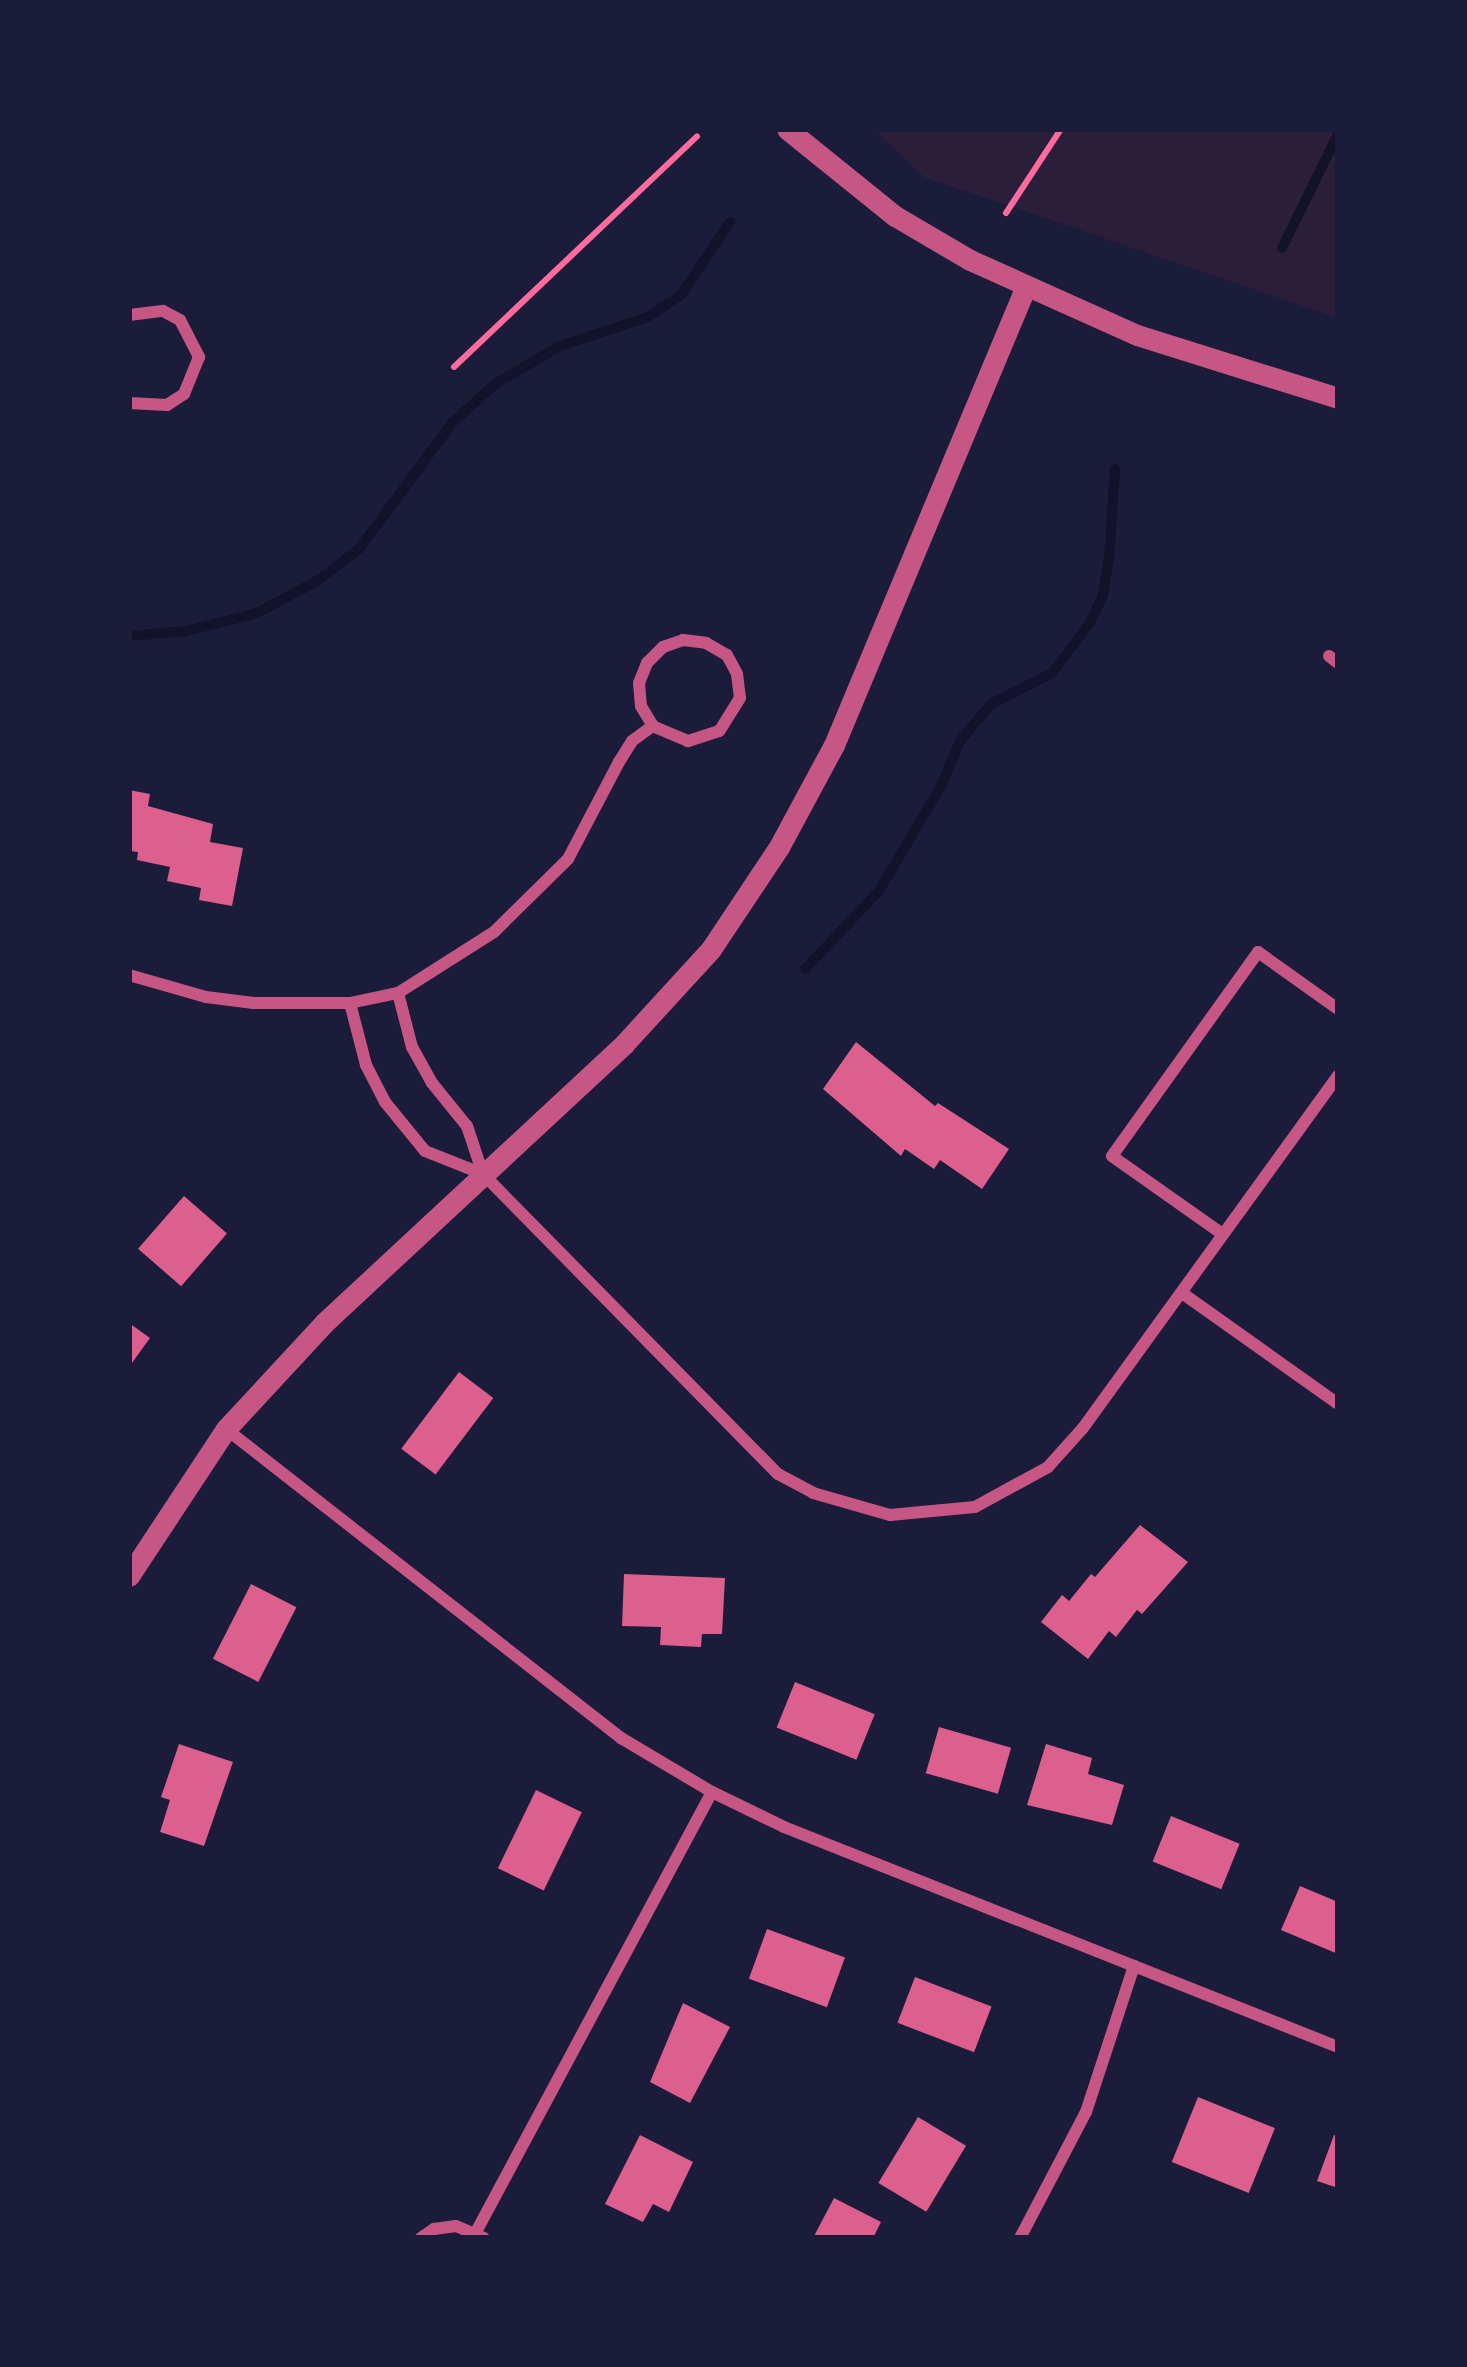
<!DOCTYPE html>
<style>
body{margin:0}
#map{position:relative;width:1467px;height:2367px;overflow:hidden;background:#1b1b3a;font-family:"Roboto Serif",serif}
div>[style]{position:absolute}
.green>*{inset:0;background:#2a1e3b}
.stream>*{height:10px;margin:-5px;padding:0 5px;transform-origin:5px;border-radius:5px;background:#12122b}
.building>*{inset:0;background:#dd5f8e;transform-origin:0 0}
.path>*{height:6px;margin:-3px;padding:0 3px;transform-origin:3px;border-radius:3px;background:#ff6b9d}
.minor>*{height:12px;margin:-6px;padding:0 6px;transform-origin:6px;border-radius:6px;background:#c65784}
.tertiary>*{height:21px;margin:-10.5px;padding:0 10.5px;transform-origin:10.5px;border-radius:10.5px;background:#c65784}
span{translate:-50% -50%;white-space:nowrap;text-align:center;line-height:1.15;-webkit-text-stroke:9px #1b1b3a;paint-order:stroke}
.frame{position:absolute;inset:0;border:132px solid #1b1b3a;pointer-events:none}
</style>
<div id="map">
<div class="green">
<div style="clip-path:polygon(874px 129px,1338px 129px,1338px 318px,924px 177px)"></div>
</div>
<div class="stream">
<div style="left:1282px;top:248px;width:127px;rotate:-63.8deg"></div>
<div style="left:129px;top:636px;width:57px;rotate:-5deg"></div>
<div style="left:186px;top:631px;width:73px;rotate:-14.2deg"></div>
<div style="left:257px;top:613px;width:68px;rotate:-28.1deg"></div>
<div style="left:317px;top:581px;width:53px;rotate:-37.3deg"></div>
<div style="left:359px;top:549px;width:158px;rotate:-53.5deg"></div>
<div style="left:453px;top:422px;width:57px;rotate:-42.1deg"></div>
<div style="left:495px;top:384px;width:75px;rotate:-30.3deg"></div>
<div style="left:560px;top:346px;width:93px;rotate:-18.2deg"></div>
<div style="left:648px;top:317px;width:40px;rotate:-34deg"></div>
<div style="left:681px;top:295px;width:88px;rotate:-56.1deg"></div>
<div style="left:805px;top:969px;width:108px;rotate:-46.5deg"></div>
<div style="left:879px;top:891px;width:122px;rotate:-59.4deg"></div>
<div style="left:941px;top:786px;width:49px;rotate:-67.1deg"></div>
<div style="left:960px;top:741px;width:48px;rotate:-50deg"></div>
<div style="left:991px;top:704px;width:68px;rotate:-26.9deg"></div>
<div style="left:1052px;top:673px;width:63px;rotate:-52.8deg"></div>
<div style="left:1090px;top:623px;width:31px;rotate:-65deg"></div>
<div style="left:1103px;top:595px;width:36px;rotate:-81deg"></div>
<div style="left:1109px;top:559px;width:90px;rotate:-86.2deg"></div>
</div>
<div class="building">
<div style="clip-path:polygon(129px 790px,150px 794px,148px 806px,213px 824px,210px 842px,243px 848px,232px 906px,199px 900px,201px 888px,167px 881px,170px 867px,137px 860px,138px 852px,129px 851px)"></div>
<div style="clip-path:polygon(856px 1042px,935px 1106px,938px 1103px,1009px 1149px,982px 1189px,940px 1160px,934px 1169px,905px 1149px,901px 1156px,823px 1089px)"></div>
<div style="left:184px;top:1196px;width:57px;height:70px;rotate:41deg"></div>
<div style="clip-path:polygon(129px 1323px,150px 1338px,129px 1367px)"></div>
<div style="left:459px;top:1372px;width:43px;height:96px;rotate:37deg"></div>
<div style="clip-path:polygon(1140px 1525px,1188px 1562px,1142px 1614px,1137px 1610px,1116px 1637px,1109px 1631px,1088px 1659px,1041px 1622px,1062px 1595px,1069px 1601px,1091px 1574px,1095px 1577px)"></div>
<div style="clip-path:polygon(624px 1574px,725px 1578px,722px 1634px,702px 1634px,701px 1647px,660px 1645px,661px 1627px,622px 1626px)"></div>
<div style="left:251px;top:1584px;width:51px;height:84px;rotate:27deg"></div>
<div style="left:795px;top:1682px;width:86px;height:49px;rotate:22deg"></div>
<div style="left:939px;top:1727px;width:75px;height:48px;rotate:16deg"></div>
<div style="clip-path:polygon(179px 1744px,233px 1762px,204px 1846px,160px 1832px,170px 1800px,161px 1797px)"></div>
<div style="clip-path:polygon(1046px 1744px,1092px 1758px,1088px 1774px,1124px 1785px,1112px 1825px,1027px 1805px)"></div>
<div style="left:536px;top:1790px;width:51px;height:87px;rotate:26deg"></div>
<div style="left:1171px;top:1816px;width:74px;height:49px;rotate:22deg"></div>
<div style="clip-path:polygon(1300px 1886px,1338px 1902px,1338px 1954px,1281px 1930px)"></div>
<div style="left:767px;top:1929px;width:83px;height:53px;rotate:20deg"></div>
<div style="left:915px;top:1977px;width:82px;height:49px;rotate:21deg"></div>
<div style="clip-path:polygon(683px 2003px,730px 2027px,690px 2103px,650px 2082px)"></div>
<div style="left:1198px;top:2097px;width:83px;height:70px;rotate:22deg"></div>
<div style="left:918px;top:2117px;width:56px;height:77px;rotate:31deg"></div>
<div style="clip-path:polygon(640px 2135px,693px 2162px,669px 2212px,653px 2204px,643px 2222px,605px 2204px)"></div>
<div style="clip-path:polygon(1334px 2135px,1338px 2136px,1338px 2188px,1317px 2181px)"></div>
<div style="clip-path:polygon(834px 2198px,881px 2222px,873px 2238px,813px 2238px)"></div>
</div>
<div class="path">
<div style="left:1006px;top:213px;width:100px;rotate:-56.8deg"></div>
<div style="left:454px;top:367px;width:335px;rotate:-43.5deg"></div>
</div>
<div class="minor">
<div style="left:129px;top:315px;width:34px;rotate:-7deg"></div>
<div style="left:163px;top:311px;width:19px;rotate:28deg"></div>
<div style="left:180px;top:320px;width:42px;rotate:62.8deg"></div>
<div style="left:199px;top:357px;width:40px;rotate:112deg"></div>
<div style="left:184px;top:394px;width:20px;rotate:147deg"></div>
<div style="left:167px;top:405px;width:38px;rotate:-177deg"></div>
<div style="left:1329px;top:656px;width:11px;rotate:38deg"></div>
<div style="left:129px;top:975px;width:80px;rotate:15.9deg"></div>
<div style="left:206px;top:997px;width:48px;rotate:7.1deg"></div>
<div style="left:254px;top:1003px;width:96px"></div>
<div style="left:350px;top:1003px;width:49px;rotate:-11.8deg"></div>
<div style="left:398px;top:993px;width:114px;rotate:-32.4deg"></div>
<div style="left:494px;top:932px;width:104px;rotate:-44.6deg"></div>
<div style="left:568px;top:859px;width:110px;rotate:-62.3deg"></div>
<div style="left:619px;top:762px;width:25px;rotate:-58deg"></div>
<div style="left:632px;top:741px;width:26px;rotate:-36deg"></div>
<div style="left:653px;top:726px;width:23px;rotate:-121deg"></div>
<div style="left:641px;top:706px;width:23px;rotate:-95deg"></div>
<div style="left:639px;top:683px;width:22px;rotate:-68deg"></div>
<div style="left:647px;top:663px;width:23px;rotate:-45deg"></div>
<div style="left:663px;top:647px;width:21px;rotate:-19deg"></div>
<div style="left:683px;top:640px;width:23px;rotate:7deg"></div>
<div style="left:706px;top:643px;width:24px;rotate:30deg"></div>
<div style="left:727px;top:655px;width:21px;rotate:62deg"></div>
<div style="left:737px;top:674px;width:24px;rotate:83deg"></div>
<div style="left:740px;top:698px;width:39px;rotate:122deg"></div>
<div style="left:719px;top:731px;width:33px;rotate:162deg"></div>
<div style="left:688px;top:741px;width:38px;rotate:-157deg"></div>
<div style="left:398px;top:993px;width:56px;rotate:75.5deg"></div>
<div style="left:412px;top:1047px;width:41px;rotate:60.9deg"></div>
<div style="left:432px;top:1083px;width:55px;rotate:50.9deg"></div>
<div style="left:467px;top:1126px;width:51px;rotate:71.6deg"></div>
<div style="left:350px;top:1003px;width:64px;rotate:75.5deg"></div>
<div style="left:366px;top:1065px;width:42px;rotate:62.8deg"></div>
<div style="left:385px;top:1102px;width:63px;rotate:50.8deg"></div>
<div style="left:425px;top:1151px;width:62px;rotate:21.6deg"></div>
<div style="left:483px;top:1174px;width:421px;rotate:45.5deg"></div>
<div style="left:778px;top:1474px;width:40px;rotate:28deg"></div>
<div style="left:813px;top:1493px;width:80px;rotate:15.9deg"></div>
<div style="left:890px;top:1515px;width:85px;rotate:-5.4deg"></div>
<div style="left:975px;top:1507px;width:83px;rotate:-28.7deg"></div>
<div style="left:1048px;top:1467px;width:52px;rotate:-48.1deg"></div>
<div style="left:1083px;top:1428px;width:435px;rotate:-54.1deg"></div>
<div style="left:1221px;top:1233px;width:133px;rotate:-144.8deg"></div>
<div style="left:1112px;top:1156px;width:251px;rotate:-54.4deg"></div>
<div style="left:1258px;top:952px;width:98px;rotate:35.5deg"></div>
<div style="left:1182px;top:1293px;width:191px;rotate:35.4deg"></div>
<div style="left:226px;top:1429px;width:502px;rotate:38.04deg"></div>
<div style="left:621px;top:1738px;width:106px;rotate:30.7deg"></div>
<div style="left:712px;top:1792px;width:80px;rotate:25.9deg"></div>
<div style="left:784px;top:1827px;width:596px;rotate:21.66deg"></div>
<div style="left:476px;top:2232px;width:499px;rotate:-61.8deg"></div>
<div style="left:421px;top:2238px;width:16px;rotate:-35deg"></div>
<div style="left:434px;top:2229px;width:22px;rotate:-8deg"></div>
<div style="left:456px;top:2226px;width:30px;rotate:23deg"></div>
<div style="left:1020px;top:2238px;width:142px;rotate:-62.4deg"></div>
<div style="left:1086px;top:2112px;width:154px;rotate:-71.8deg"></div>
</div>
<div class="tertiary">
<div style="left:787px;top:129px;width:139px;rotate:38.9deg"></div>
<div style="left:895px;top:216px;width:87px;rotate:30.4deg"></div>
<div style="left:970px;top:260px;width:183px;rotate:24.2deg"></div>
<div style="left:1137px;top:335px;width:211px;rotate:17.4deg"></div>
<div style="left:129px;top:1576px;width:176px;rotate:-56.6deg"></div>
<div style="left:226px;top:1429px;width:144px;rotate:-47.2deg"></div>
<div style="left:324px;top:1323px;width:411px;rotate:-42.9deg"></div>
<div style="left:625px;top:1043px;width:127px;rotate:-47.5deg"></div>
<div style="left:711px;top:949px;width:123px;rotate:-56.3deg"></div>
<div style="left:779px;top:847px;width:116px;rotate:-61.7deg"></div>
<div style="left:834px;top:745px;width:498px;rotate:-67.3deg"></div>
</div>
<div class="frame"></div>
</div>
